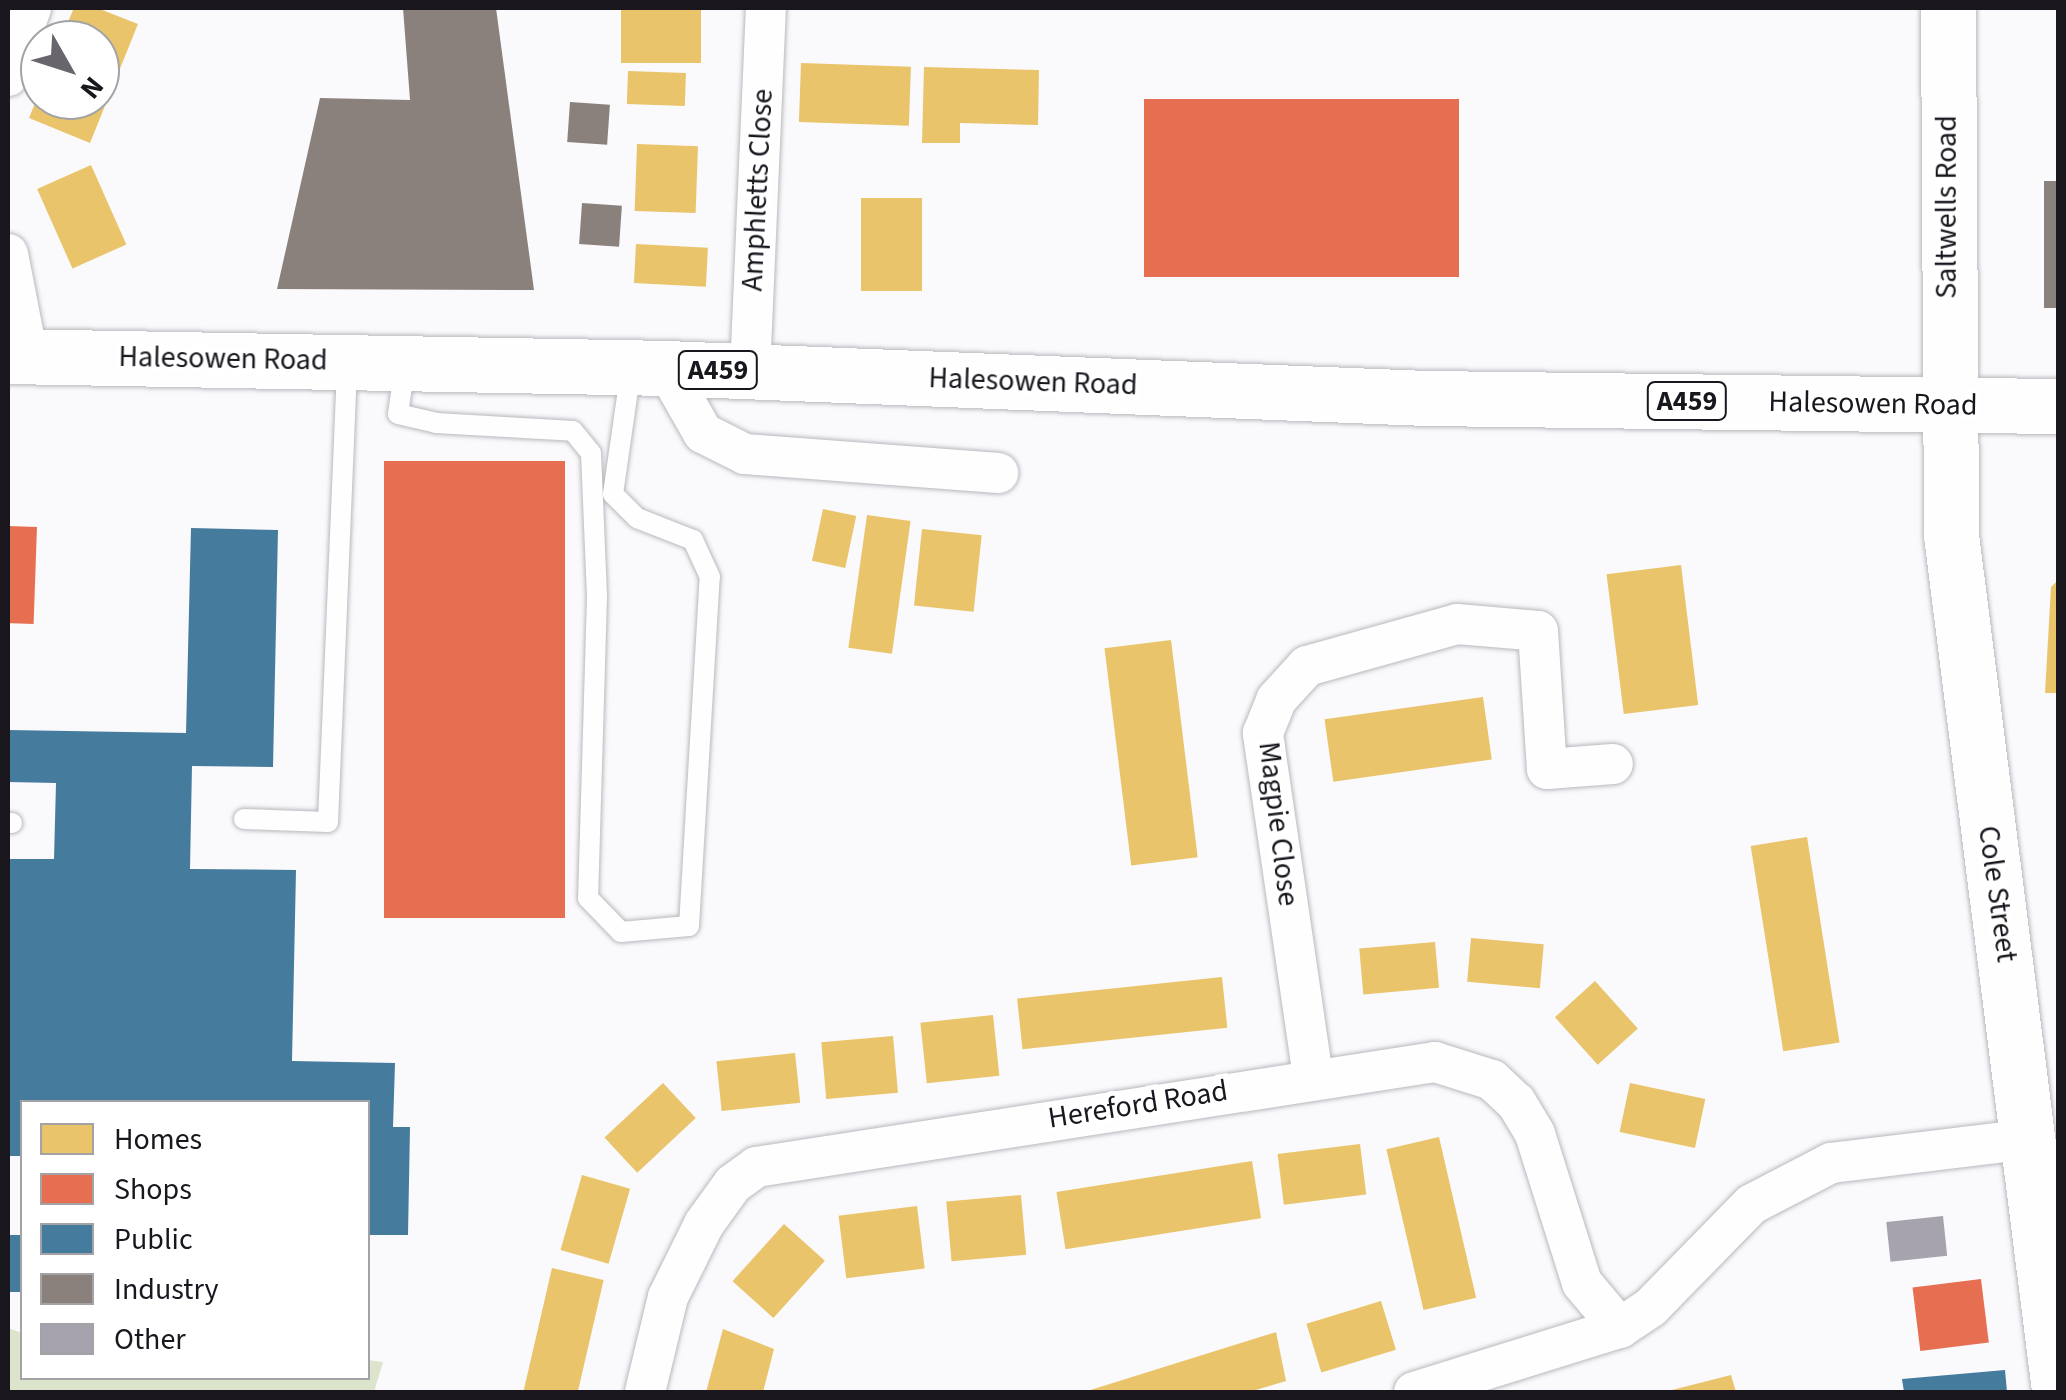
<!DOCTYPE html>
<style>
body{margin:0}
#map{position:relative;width:2066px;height:1400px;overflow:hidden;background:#faf9fc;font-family:"Source Sans 3",sans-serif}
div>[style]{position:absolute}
.green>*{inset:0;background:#dce4cc}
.homes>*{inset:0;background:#e9c46a;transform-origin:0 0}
.shops>*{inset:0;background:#e76f51;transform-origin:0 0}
.public>*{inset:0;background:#457b9d;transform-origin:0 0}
.industry>*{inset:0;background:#8a817c;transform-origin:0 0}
.building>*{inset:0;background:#a6a2ae;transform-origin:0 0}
.roads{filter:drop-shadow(0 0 2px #bab8bd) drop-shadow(0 0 2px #bab8bd)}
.lane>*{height:20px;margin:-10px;padding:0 10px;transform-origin:10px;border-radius:10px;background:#fefeff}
.street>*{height:40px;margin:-20px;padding:0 20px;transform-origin:20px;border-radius:20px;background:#fefeff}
.secondary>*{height:55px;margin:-27.5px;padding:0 27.5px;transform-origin:27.5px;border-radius:27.5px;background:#fefeff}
.primary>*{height:55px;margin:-27.5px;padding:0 27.5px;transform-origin:27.5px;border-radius:27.5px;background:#fefeff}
span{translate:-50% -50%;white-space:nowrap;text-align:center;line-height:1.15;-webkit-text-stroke:10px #fff;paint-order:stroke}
.shield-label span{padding:2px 8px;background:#fff;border:2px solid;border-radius:8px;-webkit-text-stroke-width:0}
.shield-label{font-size:28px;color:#19161e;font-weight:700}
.street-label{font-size:30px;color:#19161e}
.frame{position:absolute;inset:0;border:10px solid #19161e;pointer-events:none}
.legend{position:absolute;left:20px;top:1100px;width:350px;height:280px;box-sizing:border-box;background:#fff;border:2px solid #a3a2a5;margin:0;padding:12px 18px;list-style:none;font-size:30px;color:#19161e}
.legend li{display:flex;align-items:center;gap:20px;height:50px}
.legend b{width:50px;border:2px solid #a3a2a5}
.north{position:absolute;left:20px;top:20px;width:100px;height:100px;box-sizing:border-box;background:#fff;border:2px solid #a3a2a5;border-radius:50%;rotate:129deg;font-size:28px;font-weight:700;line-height:40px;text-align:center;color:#19161e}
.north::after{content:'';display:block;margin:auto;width:35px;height:45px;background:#68656c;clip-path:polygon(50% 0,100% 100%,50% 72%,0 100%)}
</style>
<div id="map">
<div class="green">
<div style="clip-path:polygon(8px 1328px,22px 1333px,22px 1378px,368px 1378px,368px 1360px,383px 1362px,374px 1392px,8px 1392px)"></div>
</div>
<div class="homes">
<div style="clip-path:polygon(74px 8px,97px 8px,138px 24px,90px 143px,29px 118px,40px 91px,40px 100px,100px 100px,100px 40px,60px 40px)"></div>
<div style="left:621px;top:8px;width:80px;height:55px"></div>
<div style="left:801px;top:63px;width:110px;height:59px;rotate:2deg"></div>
<div style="clip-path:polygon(924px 67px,1039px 70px,1038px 125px,960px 123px,960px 143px,922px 143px)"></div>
<div style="left:628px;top:71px;width:58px;height:33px;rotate:2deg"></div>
<div style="left:637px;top:144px;width:61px;height:67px;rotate:2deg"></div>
<div style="left:91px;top:165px;width:87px;height:59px;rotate:66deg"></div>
<div style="left:861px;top:198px;width:61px;height:93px"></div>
<div style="left:636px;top:244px;width:72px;height:39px;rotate:3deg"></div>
<div style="left:823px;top:509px;width:34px;height:53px;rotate:12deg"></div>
<div style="left:867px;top:515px;width:44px;height:134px;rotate:8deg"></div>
<div style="left:922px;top:529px;width:60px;height:77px;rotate:6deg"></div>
<div style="left:1681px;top:565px;width:141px;height:75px;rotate:83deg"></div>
<div style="clip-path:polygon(2058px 580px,2058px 693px,2045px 693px,2051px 587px)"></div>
<div style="left:1171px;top:640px;width:219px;height:67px;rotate:83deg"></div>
<div style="left:1483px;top:697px;width:63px;height:160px;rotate:82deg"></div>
<div style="left:1807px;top:837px;width:208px;height:57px;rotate:81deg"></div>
<div style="left:1471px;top:938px;width:73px;height:44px;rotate:5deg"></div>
<div style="left:1435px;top:942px;width:46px;height:76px;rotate:85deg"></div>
<div style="left:1222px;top:977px;width:51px;height:206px;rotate:84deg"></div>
<div style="left:1595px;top:981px;width:64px;height:54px;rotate:48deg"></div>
<div style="left:993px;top:1015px;width:61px;height:73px;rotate:84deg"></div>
<div style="left:893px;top:1036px;width:57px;height:72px;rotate:85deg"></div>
<div style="left:795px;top:1053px;width:50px;height:79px;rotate:84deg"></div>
<div style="left:663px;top:1083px;width:48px;height:80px;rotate:47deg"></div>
<div style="left:1630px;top:1083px;width:77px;height:50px;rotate:12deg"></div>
<div style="left:1439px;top:1137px;width:165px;height:54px;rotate:77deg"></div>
<div style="left:1360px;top:1144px;width:51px;height:83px;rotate:83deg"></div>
<div style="left:1252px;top:1161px;width:58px;height:198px;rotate:81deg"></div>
<div style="left:582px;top:1175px;width:50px;height:78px;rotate:16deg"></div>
<div style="left:1021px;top:1195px;width:60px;height:75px;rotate:85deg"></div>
<div style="left:917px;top:1206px;width:63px;height:79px;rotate:83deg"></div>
<div style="left:784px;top:1224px;width:55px;height:77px;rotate:42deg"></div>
<div style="left:552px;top:1268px;width:53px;height:127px;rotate:13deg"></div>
<div style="left:1381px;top:1301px;width:51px;height:78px;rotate:73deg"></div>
<div style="clip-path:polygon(723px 1329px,774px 1349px,763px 1392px,706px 1392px)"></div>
<div style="clip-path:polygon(1276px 1332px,1286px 1381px,1249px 1392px,1084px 1392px)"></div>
<div style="clip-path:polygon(1731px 1375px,1736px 1392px,1668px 1392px,1668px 1391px)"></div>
</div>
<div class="shops">
<div style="left:1459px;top:99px;width:178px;height:315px;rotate:90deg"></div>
<div style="left:565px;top:461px;width:457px;height:181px;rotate:90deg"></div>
<div style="left:8px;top:526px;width:29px;height:97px;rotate:2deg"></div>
<div style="left:1981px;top:1279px;width:64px;height:69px;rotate:83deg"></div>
</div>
<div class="public">
<div style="clip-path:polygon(191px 528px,278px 530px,273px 767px,192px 766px,190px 869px,296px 870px,292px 1061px,395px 1063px,393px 1127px,410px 1127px,408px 1235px,368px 1235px,368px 1102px,22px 1102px,22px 1156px,8px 1156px,8px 859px,54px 859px,56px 783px,8px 782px,8px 730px,186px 733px)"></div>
<div style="left:8px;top:1235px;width:14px;height:57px"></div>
<div style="clip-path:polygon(2005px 1370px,2007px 1392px,1904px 1392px,1902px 1379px)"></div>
</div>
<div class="industry">
<div style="clip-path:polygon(403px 8px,496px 8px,534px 290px,277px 289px,320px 98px,410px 100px)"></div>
<div style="left:570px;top:102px;width:40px;height:40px;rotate:4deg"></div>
<div style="left:2044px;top:181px;width:14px;height:127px"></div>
<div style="left:582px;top:203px;width:40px;height:41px;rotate:4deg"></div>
</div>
<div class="building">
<div style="left:1943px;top:1216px;width:40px;height:57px;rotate:84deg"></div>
</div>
<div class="roads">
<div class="lane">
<div style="left:405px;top:365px;width:49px;rotate:98.1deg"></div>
<div style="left:398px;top:414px;width:39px;rotate:13deg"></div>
<div style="left:436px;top:423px;width:137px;rotate:3.3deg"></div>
<div style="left:573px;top:431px;width:28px;rotate:51deg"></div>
<div style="left:591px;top:453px;width:144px;rotate:87.6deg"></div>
<div style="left:597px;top:597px;width:301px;rotate:91.7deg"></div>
<div style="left:588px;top:898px;width:47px;rotate:45.9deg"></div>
<div style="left:621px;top:932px;width:68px;rotate:-5deg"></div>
<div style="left:689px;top:926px;width:350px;rotate:-86.6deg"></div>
<div style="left:710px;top:577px;width:41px;rotate:-114.7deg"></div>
<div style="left:693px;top:540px;width:60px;rotate:-158.6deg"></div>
<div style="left:637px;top:518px;width:34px;rotate:-135deg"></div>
<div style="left:613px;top:494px;width:126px;rotate:-81.8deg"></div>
<div style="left:244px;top:819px;width:84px;rotate:2deg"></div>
<div style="left:328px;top:822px;width:458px;rotate:-87.6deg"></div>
<div style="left:8px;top:823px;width:4px"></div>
</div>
<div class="street">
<div style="left:8px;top:76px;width:72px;rotate:-71.3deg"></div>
<div style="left:8px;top:254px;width:105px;rotate:79deg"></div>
<div style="left:666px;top:368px;width:75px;rotate:60.4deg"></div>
<div style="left:703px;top:433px;width:47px;rotate:26.6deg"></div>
<div style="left:745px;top:454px;width:254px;rotate:4.3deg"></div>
<div style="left:750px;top:372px;width:364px;rotate:-87.5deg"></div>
<div style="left:1313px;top:1077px;width:348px;rotate:-98.3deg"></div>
<div style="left:1263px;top:733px;width:35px;rotate:-68deg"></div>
<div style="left:1276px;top:700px;width:46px;rotate:-47.6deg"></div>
<div style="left:1307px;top:666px;width:156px;rotate:-15.6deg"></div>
<div style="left:1457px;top:624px;width:81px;rotate:4.9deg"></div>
<div style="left:1538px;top:631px;width:138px;rotate:86.3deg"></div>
<div style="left:1547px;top:769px;width:66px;rotate:-4.3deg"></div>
<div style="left:645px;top:1392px;width:98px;rotate:-76.4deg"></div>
<div style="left:668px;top:1297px;width:81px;rotate:-63.7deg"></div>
<div style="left:704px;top:1224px;width:49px;rotate:-54.1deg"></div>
<div style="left:733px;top:1184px;width:29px;rotate:-36deg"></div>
<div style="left:756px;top:1167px;width:687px;rotate:-8.79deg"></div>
<div style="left:1435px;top:1062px;width:60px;rotate:17.5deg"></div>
<div style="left:1492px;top:1080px;width:33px;rotate:43deg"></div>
<div style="left:1516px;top:1102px;width:37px;rotate:59deg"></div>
<div style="left:1535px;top:1134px;width:156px;rotate:72.5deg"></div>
<div style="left:1582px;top:1283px;width:59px;rotate:49.8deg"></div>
<div style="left:1414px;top:1392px;width:216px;rotate:-17.3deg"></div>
<div style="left:1620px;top:1328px;width:37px;rotate:-34deg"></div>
<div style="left:1651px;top:1307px;width:144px;rotate:-45.6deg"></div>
<div style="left:1752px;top:1204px;width:89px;rotate:-27.4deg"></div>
<div style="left:1831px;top:1163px;width:200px;rotate:-6.9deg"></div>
</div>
<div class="secondary">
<div style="left:1948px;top:8px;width:527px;rotate:89.67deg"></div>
<div style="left:1951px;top:535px;width:854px;rotate:82.8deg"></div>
</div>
<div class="primary">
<div style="left:8px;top:356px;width:658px;rotate:1.04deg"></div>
<div style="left:666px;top:368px;width:762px;rotate:2.26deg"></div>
<div style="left:1427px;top:398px;width:631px;rotate:0.73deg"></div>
</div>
</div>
<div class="shield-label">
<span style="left:718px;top:370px">A459</span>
<span style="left:1687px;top:401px">A459</span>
</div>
<div class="street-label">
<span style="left:758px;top:190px;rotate:-87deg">Amphletts Close</span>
<span style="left:1947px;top:207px;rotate:-90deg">Saltwells Road</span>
<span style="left:223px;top:359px;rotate:1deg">Halesowen Road</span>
<span style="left:1033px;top:382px;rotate:2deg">Halesowen Road</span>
<span style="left:1873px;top:404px;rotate:1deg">Halesowen Road</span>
<span style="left:1278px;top:824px;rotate:83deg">Magpie Close</span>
<span style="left:1997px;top:894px;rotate:82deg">Cole Street</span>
<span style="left:1138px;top:1105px;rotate:-9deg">Hereford Road</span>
</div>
<div class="frame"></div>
<ul class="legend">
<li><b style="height:28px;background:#e9c46a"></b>Homes</li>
<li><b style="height:28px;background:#e76f51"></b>Shops</li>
<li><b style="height:28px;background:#457b9d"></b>Public</li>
<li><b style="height:28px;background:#8a817c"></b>Industry</li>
<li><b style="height:28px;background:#a6a2ae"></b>Other</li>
</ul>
<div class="north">N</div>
</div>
